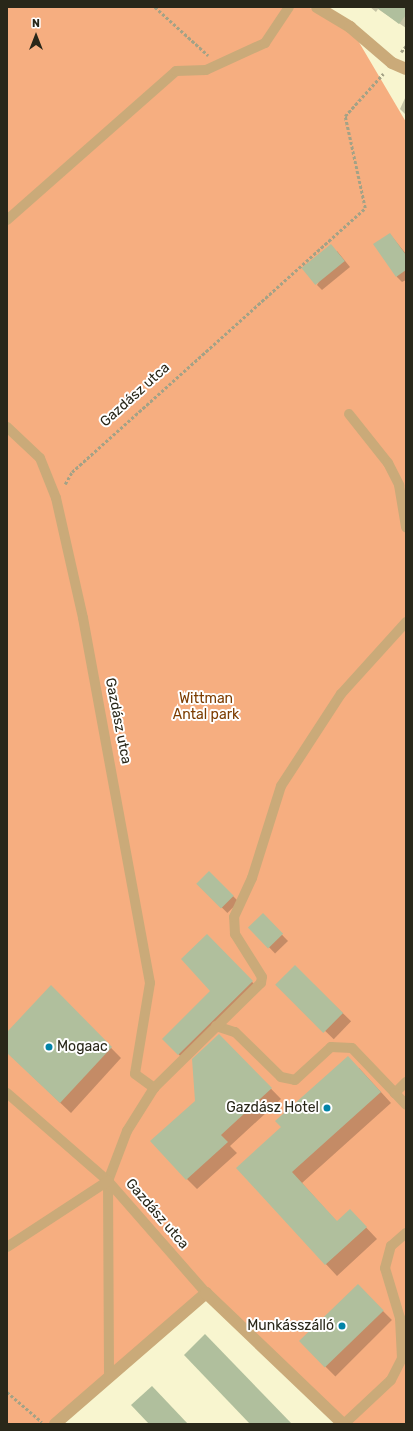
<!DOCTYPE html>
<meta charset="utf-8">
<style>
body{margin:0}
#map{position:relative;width:413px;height:1431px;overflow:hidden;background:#f8f5cf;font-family:Rubik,sans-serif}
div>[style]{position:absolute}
.green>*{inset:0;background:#f6ae80}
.shadow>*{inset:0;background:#0003;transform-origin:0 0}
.building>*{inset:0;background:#b0bf9d;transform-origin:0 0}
.path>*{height:2.5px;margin-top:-1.25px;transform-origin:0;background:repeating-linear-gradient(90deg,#a4a286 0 3px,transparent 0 5px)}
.service>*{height:10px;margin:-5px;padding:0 5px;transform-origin:5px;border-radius:5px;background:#caaa79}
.minor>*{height:12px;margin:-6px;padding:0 6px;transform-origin:6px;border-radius:6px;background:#caaa79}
.dots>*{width:11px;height:11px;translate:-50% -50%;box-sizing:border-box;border:2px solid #fff;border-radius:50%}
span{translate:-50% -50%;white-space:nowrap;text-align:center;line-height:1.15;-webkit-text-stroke:4px #fff;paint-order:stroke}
.street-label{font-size:14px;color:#292719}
.park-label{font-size:14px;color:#7c3c00}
.poi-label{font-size:14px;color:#292719}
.left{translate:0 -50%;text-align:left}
.right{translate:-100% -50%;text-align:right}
.frame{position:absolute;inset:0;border:8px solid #292719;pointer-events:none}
.north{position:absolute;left:16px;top:16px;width:40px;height:40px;-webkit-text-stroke:3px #fff;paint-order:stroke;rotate:0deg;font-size:11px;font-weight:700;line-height:16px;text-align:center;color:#292719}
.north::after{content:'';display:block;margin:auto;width:14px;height:18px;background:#292719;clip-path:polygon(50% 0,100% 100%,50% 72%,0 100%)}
</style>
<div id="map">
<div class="green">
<div style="clip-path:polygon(7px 7px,308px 7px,350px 27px,406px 122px,406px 1424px,343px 1424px,206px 1293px,55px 1424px,7px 1424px)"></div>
</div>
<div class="shadow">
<div style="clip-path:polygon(370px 7px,406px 7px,406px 28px,378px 9px,376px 12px)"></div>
<div style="clip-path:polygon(406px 96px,406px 115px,400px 109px)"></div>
<div style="clip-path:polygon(390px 234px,406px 254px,406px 280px,402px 282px,397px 277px)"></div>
<div style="clip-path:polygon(337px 251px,350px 267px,322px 290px,317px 285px)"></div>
<div style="left:209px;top:872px;width:42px;height:16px;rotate:45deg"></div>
<div style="left:263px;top:915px;width:36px;height:18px;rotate:46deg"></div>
<div style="clip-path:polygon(207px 935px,258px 988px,184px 1060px,164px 1039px,212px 991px)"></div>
<div style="left:295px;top:967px;width:78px;height:25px;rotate:44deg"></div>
<div style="clip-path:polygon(51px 987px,121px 1058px,71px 1113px,7px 1052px,7px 1033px)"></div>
<div style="clip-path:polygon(219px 1035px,281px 1099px,230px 1146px,237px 1153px,197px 1189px,187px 1179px,196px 1101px)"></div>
<div style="clip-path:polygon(359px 1068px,391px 1103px,302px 1183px,337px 1222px,361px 1222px,377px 1239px,337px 1276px,237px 1168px)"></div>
<div style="left:358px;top:1286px;width:48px;height:80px;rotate:45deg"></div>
</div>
<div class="building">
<div style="clip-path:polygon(376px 7px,406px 7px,406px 15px,399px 24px)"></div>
<div style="clip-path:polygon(390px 233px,406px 255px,406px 270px,396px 277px,373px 244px)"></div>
<div style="left:331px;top:244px;width:22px;height:38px;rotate:51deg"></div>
<div style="left:209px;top:871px;width:35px;height:18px;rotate:45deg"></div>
<div style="left:263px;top:913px;width:29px;height:21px;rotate:46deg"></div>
<div style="clip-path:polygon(207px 934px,253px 981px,178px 1055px,162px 1039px,210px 991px,181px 959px)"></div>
<div style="left:295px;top:965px;width:68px;height:28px;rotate:45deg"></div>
<div style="clip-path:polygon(51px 985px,112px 1047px,60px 1103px,7px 1053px,7px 1032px)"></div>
<div style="clip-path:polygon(219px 1034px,272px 1088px,221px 1135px,228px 1142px,186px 1180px,150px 1141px,195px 1101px,192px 1059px)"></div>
<div style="clip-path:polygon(348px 1056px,381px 1092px,292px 1172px,337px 1221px,350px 1209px,367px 1227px,325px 1265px,236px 1168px,281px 1127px,275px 1121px)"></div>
<div style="left:358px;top:1284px;width:37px;height:82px;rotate:46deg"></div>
<div style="clip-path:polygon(205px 1334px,292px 1424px,250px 1424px,184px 1355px)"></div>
<div style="clip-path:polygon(152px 1386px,188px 1424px,149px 1424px,131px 1405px)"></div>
</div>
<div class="path">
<div style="left:155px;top:7px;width:72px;rotate:42.2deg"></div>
<div style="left:401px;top:52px;width:8px;rotate:-50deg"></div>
<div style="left:65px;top:484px;width:14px;rotate:-60deg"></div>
<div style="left:72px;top:472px;width:394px;rotate:-42deg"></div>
<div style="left:365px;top:208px;width:94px;rotate:-102.3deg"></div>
<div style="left:345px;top:116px;width:57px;rotate:-47.9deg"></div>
<div style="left:7px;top:1392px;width:46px;rotate:40.6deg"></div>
</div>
<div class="service">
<div style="left:7px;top:220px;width:225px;rotate:-41.4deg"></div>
<div style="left:176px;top:71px;width:30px;rotate:-2deg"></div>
<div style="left:206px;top:70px;width:65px;rotate:-24.6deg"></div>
<div style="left:265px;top:43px;width:43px;rotate:-56.3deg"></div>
<div style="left:349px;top:414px;width:63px;rotate:51.5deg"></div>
<div style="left:388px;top:463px;width:25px;rotate:63deg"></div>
<div style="left:399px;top:485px;width:43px;rotate:80.5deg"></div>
<div style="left:7px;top:427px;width:45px;rotate:43.2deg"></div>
<div style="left:40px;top:458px;width:43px;rotate:68.2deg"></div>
<div style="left:56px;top:498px;width:123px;rotate:77.3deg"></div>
<div style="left:83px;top:618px;width:371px;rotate:79.6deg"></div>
<div style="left:150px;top:983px;width:92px;rotate:99.4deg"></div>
<div style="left:135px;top:1074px;width:24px;rotate:36deg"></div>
<div style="left:154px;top:1088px;width:51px;rotate:122.1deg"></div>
<div style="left:127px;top:1131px;width:53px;rotate:110.8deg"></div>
<div style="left:108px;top:1181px;width:196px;rotate:89.7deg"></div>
<div style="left:216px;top:1026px;width:20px;rotate:18deg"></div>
<div style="left:235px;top:1032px;width:64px;rotate:44.4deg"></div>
<div style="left:281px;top:1077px;width:14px;rotate:12deg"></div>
<div style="left:295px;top:1080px;width:49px;rotate:-42.5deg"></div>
<div style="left:331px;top:1047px;width:21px;rotate:3deg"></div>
<div style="left:352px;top:1048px;width:62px;rotate:46.3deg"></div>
<div style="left:406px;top:1082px;width:16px;rotate:135deg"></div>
<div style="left:395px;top:1093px;width:16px;rotate:47deg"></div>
<div style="left:154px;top:1088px;width:150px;rotate:-44.5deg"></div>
<div style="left:261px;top:983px;width:6px;rotate:-81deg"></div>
<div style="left:262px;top:977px;width:51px;rotate:-122.1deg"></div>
<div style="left:235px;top:934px;width:17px;rotate:-93deg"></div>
<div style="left:234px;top:917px;width:43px;rotate:-65.2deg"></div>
<div style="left:252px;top:878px;width:96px;rotate:-72.5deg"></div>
<div style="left:281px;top:786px;width:110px;rotate:-56.9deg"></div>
<div style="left:341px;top:694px;width:97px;rotate:-47.9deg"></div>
<div style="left:7px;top:1093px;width:134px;rotate:41.1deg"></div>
<div style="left:108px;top:1181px;width:149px;rotate:48.8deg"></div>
<div style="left:7px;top:1247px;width:121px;rotate:-33.2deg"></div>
<div style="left:344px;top:1424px;width:64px;rotate:-43.1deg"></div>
<div style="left:391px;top:1380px;width:25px;rotate:-63deg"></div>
<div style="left:402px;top:1358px;width:40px;rotate:-92.9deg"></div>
<div style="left:400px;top:1318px;width:52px;rotate:-106.7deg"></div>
<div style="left:385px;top:1268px;width:23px;rotate:-75deg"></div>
<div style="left:391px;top:1246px;width:20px;rotate:-41deg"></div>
</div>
<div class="minor">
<div style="left:317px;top:7px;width:39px;rotate:31deg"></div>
<div style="left:350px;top:27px;width:55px;rotate:40.6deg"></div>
<div style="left:392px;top:63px;width:15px;rotate:23deg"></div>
<div style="left:55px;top:1424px;width:200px;rotate:-40.9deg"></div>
<div style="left:206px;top:1293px;width:190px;rotate:43.7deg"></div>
</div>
<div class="dots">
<div style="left:49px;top:1047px;background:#0384a8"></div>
<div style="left:327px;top:1108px;background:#0384a8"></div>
<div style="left:342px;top:1326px;background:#0384a8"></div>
</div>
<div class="street-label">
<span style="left:135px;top:395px;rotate:-42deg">Gazdász utca</span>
<span style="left:118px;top:721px;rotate:79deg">Gazdász utca</span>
<span style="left:157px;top:1214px;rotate:49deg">Gazdász utca</span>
</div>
<div class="park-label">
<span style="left:206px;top:707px">Wittman<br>Antal park</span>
</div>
<div class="poi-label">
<span class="left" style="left:57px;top:1047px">Mogaac</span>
<span class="right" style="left:319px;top:1108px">Gazdász Hotel</span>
<span class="right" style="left:334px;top:1326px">Munkásszálló</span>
</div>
<div class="frame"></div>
<div class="north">N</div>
</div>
